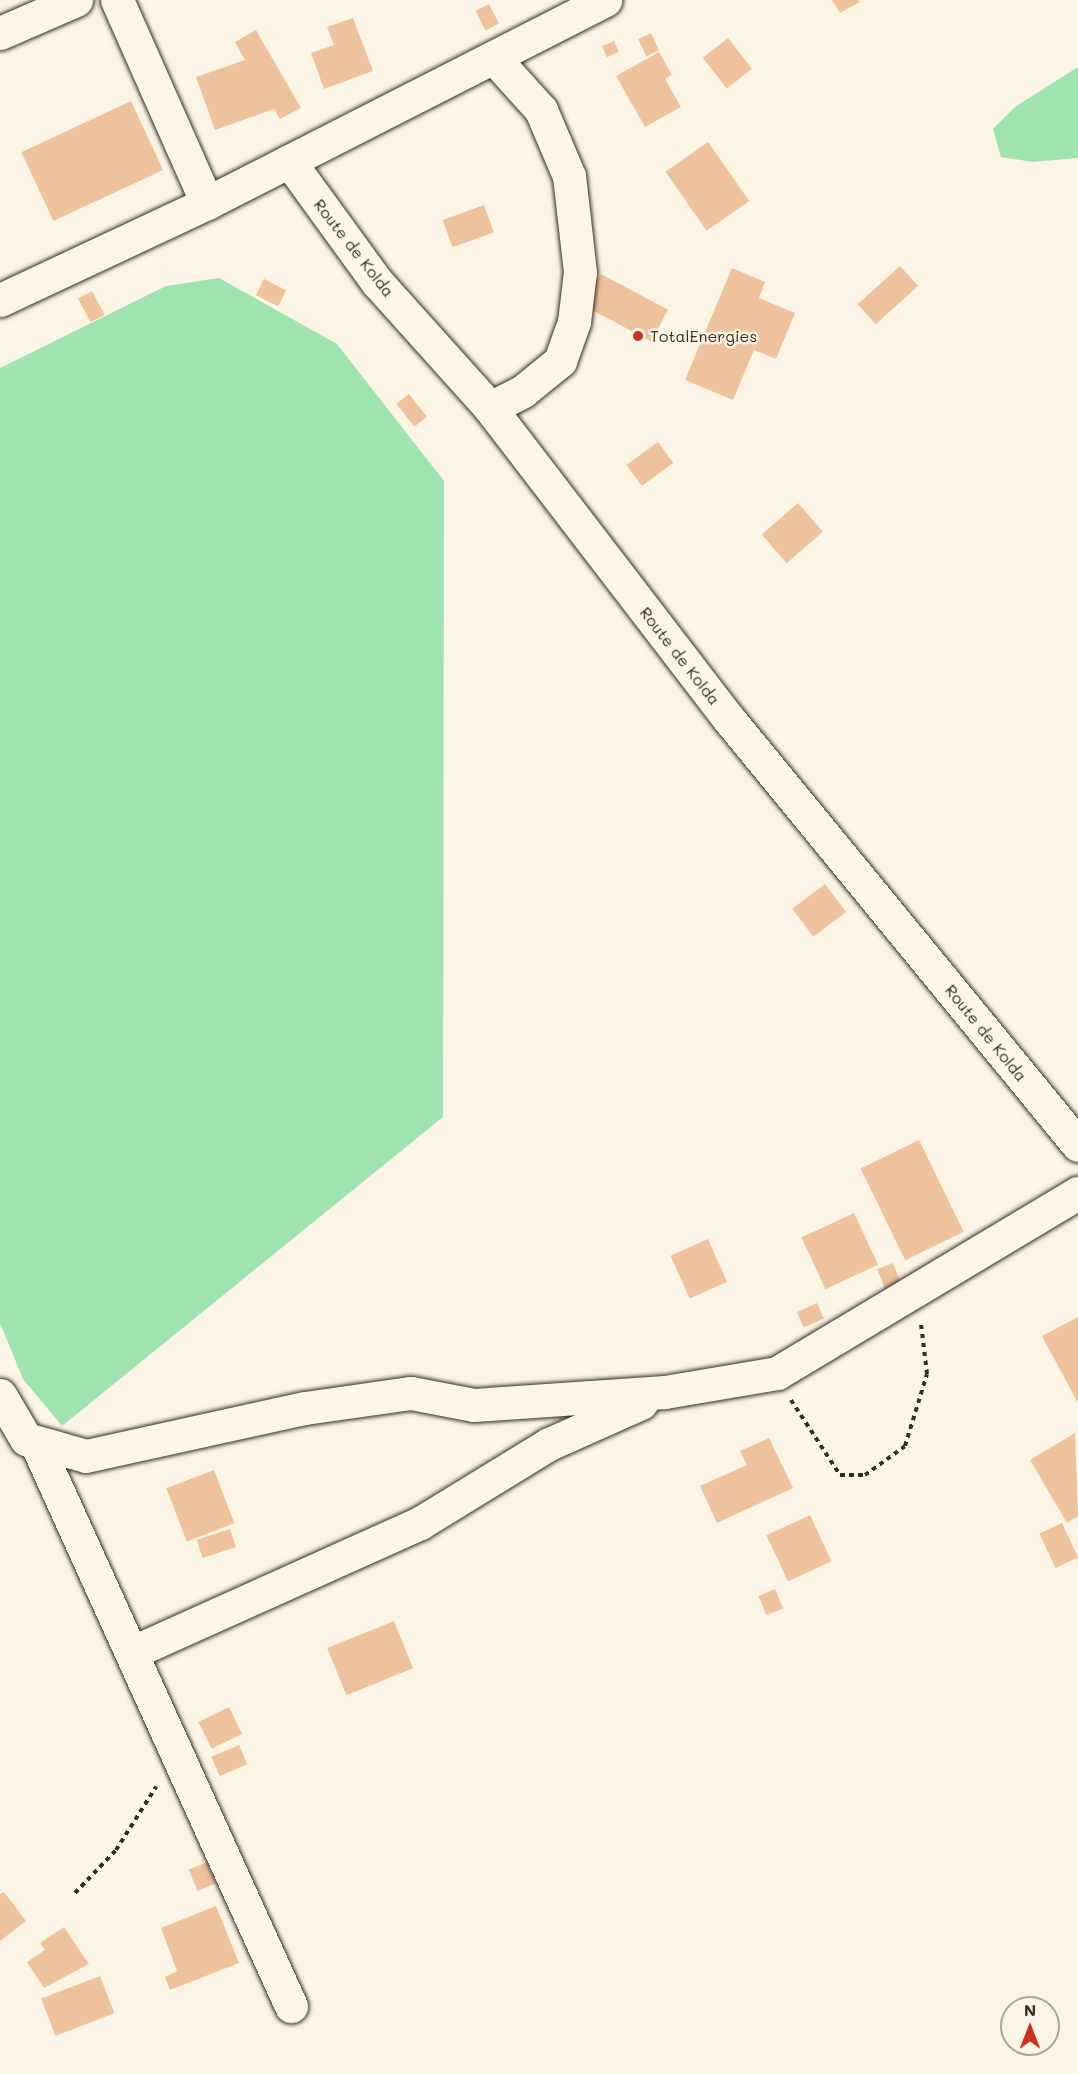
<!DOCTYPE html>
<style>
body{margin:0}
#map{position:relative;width:1078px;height:2074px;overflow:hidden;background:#fcf5e5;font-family:Mali,sans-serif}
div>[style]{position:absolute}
.green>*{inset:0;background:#9fe4b0}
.building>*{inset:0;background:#efc29e;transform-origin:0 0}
.path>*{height:4px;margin-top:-2px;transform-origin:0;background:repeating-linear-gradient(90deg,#3b2a1e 0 4.5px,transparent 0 9px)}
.roads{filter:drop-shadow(0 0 2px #3b2a1e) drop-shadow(0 0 2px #3b2a1e)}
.minor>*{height:33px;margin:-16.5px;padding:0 16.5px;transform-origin:16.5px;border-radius:16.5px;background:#fcf5e5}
.major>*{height:33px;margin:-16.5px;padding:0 16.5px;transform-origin:16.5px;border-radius:16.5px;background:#fcf5e5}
.dots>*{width:16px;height:16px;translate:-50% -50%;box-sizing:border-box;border:3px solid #fcf5e5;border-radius:50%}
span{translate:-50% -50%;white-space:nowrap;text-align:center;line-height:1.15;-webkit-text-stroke:5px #fcf5e5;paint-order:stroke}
.street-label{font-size:16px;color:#3b2a1e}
.poi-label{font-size:16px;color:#3b2a1e}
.left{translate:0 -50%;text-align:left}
.north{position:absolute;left:1000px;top:1996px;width:60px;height:60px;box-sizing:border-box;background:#fcf5e5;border:2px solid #afa495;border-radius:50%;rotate:0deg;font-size:16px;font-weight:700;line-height:24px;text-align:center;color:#3b2a1e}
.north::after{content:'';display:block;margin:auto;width:21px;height:27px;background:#c8321e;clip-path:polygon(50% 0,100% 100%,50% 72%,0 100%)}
</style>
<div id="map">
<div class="green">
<div style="clip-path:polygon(1078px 67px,1078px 158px,1033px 162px,1001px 157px,993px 129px,1015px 107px)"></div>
<div style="clip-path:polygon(219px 278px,337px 344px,444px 481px,443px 1117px,62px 1426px,23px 1379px,0 1323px,0 368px,166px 286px)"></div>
</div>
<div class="building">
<div style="clip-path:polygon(832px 0,858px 0,860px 2px,840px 13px)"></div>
<div style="left:489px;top:4px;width:22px;height:15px;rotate:63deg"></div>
<div style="clip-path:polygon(353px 18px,373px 71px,324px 89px,311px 53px,334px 45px,327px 27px)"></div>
<div style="clip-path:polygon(256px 30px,301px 108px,280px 119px,274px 109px,215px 130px,196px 77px,245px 60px,235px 42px)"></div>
<div style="left:651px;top:33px;width:19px;height:14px;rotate:65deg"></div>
<div style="left:728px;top:38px;width:39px;height:32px;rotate:52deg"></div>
<div style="left:614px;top:41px;width:12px;height:13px;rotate:66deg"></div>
<div style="clip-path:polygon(659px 52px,672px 75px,665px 79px,681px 107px,645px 127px,616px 76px)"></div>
<div style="left:131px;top:101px;width:76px;height:121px;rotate:65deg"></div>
<div style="left:708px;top:142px;width:72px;height:52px;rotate:55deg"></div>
<div style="left:484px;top:205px;width:29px;height:44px;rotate:70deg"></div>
<div style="left:900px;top:266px;width:27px;height:57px;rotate:48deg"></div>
<div style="clip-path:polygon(732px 268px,765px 282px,759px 298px,795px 313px,776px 359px,754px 350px,733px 400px,685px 380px)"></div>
<div style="left:601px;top:274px;width:76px;height:36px;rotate:28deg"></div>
<div style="left:264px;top:279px;width:25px;height:18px;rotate:27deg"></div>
<div style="left:92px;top:291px;width:27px;height:16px;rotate:62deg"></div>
<div style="left:409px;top:394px;width:29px;height:16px;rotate:52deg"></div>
<div style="left:658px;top:442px;width:26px;height:39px;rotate:54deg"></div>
<div style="left:798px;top:503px;width:38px;height:48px;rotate:49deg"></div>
<div style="left:825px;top:884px;width:35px;height:41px;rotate:53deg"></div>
<div style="left:919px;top:1140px;width:102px;height:65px;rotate:64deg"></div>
<div style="left:854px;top:1213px;width:57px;height:58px;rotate:65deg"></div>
<div style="left:708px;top:1239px;width:47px;height:41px;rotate:66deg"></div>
<div style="left:893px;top:1263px;width:22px;height:17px;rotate:68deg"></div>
<div style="left:817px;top:1303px;width:17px;height:22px;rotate:66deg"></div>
<div style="clip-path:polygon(1078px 1317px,1078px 1403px,1042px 1336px)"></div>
<div style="clip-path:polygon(1075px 1433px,1078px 1516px,1067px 1523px,1030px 1460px)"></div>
<div style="clip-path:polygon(769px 1438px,793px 1488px,717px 1523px,700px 1486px,747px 1465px,740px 1451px)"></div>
<div style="left:214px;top:1470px;width:57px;height:51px;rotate:69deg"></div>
<div style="left:810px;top:1515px;width:51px;height:48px;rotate:65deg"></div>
<div style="left:1062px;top:1523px;width:38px;height:25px;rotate:65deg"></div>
<div style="left:230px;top:1529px;width:19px;height:35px;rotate:72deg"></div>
<div style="left:775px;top:1589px;width:21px;height:18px;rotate:67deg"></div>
<div style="left:394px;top:1621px;width:51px;height:72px;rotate:68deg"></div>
<div style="left:229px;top:1707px;width:30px;height:34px;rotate:64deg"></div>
<div style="left:239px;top:1745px;width:21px;height:30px;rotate:67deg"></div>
<div style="left:207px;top:1862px;width:23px;height:20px;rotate:67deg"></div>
<div style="clip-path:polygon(4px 1892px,26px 1921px,0 1941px,0 1894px)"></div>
<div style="clip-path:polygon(216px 1906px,239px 1963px,170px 1990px,165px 1977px,177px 1971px,161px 1928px)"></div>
<div style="clip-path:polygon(64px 1927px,89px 1964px,44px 1988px,27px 1962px,45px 1950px,40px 1943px)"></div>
<div style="left:100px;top:1976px;width:40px;height:63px;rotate:69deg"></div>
</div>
<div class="path">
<div style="left:791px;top:1400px;width:90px;rotate:56.8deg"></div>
<div style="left:840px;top:1475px;width:25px"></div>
<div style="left:865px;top:1475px;width:49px;rotate:-35.9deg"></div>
<div style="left:905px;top:1446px;width:75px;rotate:-73deg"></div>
<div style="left:927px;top:1374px;width:50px;rotate:-96.8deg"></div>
<div style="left:75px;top:1893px;width:59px;rotate:-46.4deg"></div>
<div style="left:116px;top:1850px;width:75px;rotate:-57.6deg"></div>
</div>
<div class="roads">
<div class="minor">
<div style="left:117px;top:0;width:222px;rotate:66.1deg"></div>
<div style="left:0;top:33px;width:83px;rotate:-23.5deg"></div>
<div style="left:490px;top:408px;width:37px;rotate:-27deg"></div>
<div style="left:523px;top:391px;width:48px;rotate:-39deg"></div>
<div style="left:560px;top:361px;width:41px;rotate:-70.3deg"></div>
<div style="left:574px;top:322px;width:50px;rotate:-83.2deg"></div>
<div style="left:580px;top:272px;width:97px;rotate:-96.5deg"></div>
<div style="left:569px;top:176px;width:72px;rotate:-113deg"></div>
<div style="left:541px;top:110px;width:70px;rotate:-132.1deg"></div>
<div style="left:0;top:1395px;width:51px;rotate:59.4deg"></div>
<div style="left:26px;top:1439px;width:62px;rotate:15.8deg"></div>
<div style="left:86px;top:1456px;width:224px;rotate:-12.4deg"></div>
<div style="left:305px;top:1408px;width:107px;rotate:-8.1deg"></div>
<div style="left:411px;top:1393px;width:64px;rotate:10.8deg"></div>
<div style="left:474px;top:1405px;width:191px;rotate:-3.9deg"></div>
<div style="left:665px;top:1392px;width:114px;rotate:-9.6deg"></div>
<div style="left:777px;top:1373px;width:351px;rotate:-30.9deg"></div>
<div style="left:37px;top:1445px;width:616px;rotate:65.64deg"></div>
<div style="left:133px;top:1652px;width:315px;rotate:-24.2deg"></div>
<div style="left:420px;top:1523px;width:151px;rotate:-31.5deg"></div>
<div style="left:549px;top:1444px;width:101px;rotate:-24deg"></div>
</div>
<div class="major">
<div style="left:289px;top:161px;width:150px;rotate:54deg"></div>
<div style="left:377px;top:282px;width:169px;rotate:48.1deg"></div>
<div style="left:490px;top:408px;width:391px;rotate:52.5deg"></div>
<div style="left:728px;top:718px;width:552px;rotate:50.66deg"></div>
<div style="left:0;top:300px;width:229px;rotate:-25.1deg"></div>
<div style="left:207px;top:203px;width:447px;rotate:-27deg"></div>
</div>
</div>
<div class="dots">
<div style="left:638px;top:336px;background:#c8321e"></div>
</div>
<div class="street-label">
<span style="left:354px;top:248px;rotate:52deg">Route de Kolda</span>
<span style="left:680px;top:656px;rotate:52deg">Route de Kolda</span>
<span style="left:986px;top:1033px;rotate:51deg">Route de Kolda</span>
</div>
<div class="poi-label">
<span class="left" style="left:650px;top:336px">TotalEnergies</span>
</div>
<div class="north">N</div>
</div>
